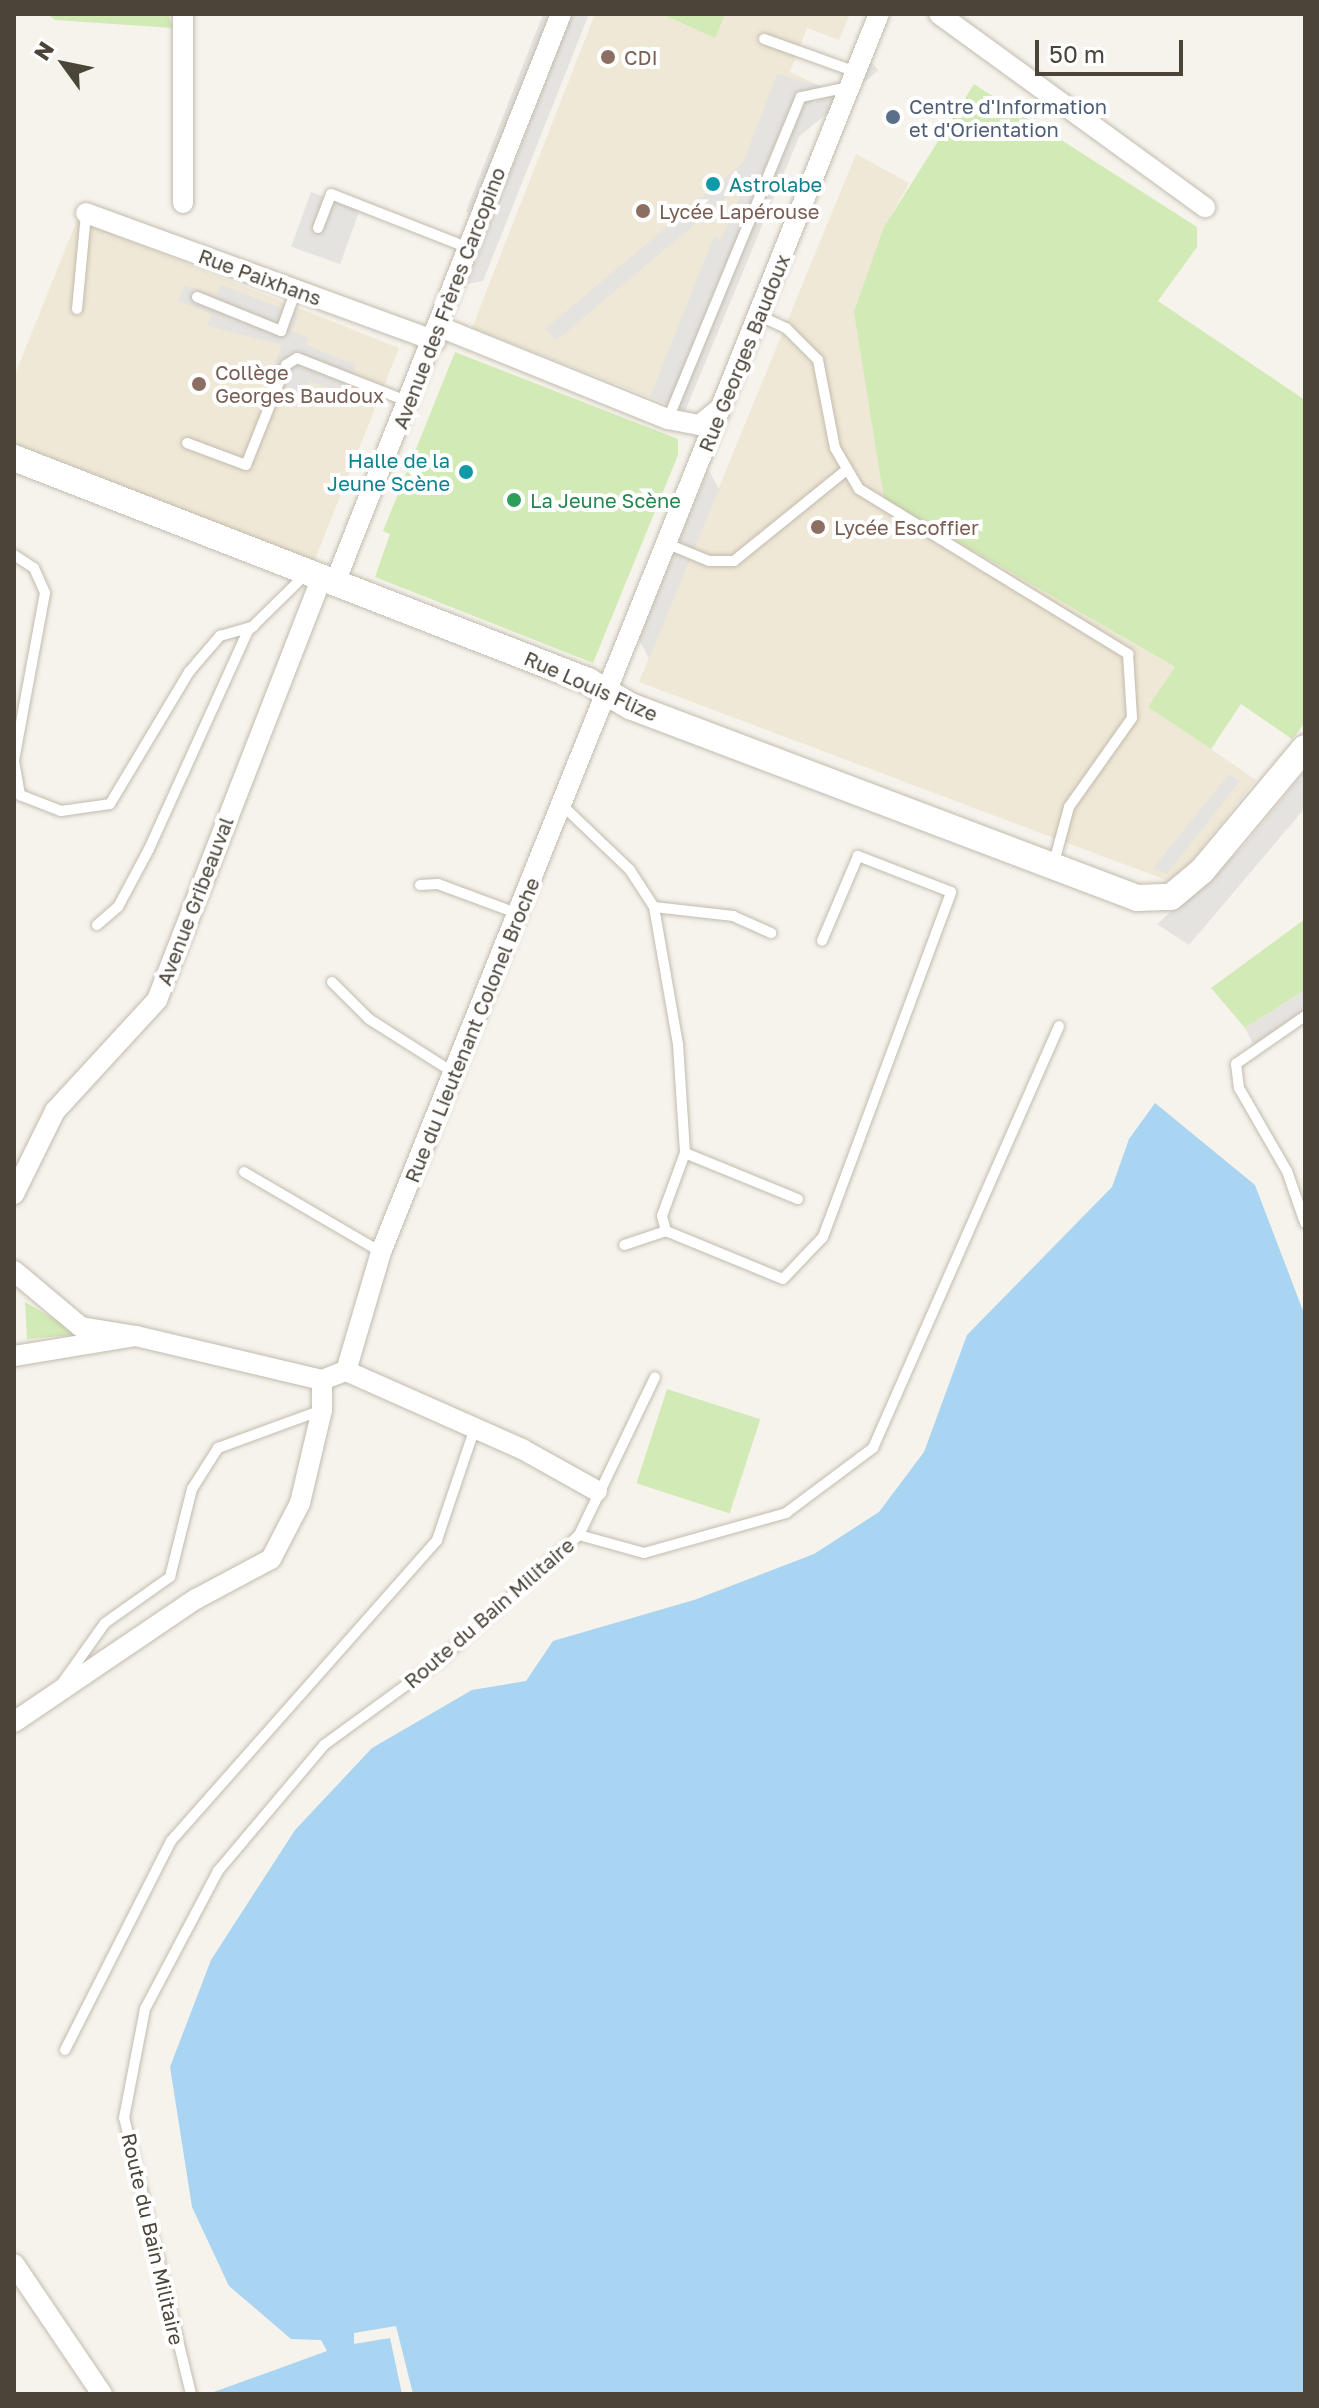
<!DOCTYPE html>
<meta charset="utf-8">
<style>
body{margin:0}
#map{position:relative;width:1319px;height:2408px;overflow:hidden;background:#f6f3ec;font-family:"Golos Text",sans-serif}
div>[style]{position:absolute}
.education>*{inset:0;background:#efe8d6}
.green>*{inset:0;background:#d2eab5;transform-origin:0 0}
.parking>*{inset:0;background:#e5e3e0;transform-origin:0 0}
.water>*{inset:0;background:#a9d4f2}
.roads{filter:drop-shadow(0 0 2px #c2bbae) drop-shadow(0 0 2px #c2bbae)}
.service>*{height:10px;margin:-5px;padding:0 5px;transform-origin:5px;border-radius:5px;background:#fff}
.minor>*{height:20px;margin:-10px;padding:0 10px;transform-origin:10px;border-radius:10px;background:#fff}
.tertiary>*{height:26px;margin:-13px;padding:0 13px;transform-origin:13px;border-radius:13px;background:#fff}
.dots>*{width:22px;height:22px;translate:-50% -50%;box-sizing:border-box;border:4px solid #fff;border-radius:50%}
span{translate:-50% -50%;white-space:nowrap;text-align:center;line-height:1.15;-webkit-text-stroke:8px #fff;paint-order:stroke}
.education-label{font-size:20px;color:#785e54}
.left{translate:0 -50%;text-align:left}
.service-label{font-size:20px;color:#4e5e75}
.culture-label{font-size:20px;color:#0d838f}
.right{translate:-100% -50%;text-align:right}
.street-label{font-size:20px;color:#4b4439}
.leisure-label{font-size:20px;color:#27864d}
.frame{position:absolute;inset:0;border:16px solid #4b4439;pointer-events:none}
.north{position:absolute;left:24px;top:24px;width:80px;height:80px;-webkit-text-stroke:6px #fff;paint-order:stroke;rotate:303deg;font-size:22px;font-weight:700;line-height:32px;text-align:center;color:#4b4439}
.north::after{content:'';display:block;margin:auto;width:28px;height:36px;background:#4b4439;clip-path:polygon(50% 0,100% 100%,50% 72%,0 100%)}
.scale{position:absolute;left:1035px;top:40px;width:148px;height:36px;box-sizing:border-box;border:4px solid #4b4439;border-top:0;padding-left:10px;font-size:24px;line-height:28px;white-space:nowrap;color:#4b4439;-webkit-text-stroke:6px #fff;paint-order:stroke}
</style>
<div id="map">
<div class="education">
<div style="clip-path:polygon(595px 14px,850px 14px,839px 40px,807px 28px,790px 72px,820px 86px,685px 411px,472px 328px)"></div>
<div style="clip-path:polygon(856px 154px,909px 183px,884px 228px,884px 499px,1176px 668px,1149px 707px,1256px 780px,1174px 883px,639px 682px)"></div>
<div style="clip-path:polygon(77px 220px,399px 348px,314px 562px,14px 443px,14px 377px)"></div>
</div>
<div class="green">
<div style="clip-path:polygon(48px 14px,168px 14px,173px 28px,55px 20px)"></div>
<div style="clip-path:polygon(662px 14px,725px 14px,715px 38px)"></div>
<div style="clip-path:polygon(974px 84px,1197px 227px,1197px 247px,1158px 301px,1305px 400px,1305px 723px,1292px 739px,1241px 704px,1211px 749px,1148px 707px,1175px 667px,884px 499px,854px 312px,884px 227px)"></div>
<div style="clip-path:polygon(455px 352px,678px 439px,678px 455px,593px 663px,375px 577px,390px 534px,383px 531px)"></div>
<div style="clip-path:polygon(1305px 919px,1305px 990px,1245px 1028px,1211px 988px)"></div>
<div style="clip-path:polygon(25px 1302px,56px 1320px,95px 1333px,27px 1339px)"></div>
<div style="left:667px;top:1389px;width:98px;height:99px;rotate:18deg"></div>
</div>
<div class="parking">
<div style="clip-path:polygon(543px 14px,557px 14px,477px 223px,466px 211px)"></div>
<div style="clip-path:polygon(572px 14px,589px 14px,483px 281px,467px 284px)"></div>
<div style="left:868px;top:58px;width:16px;height:421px;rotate:50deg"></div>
<div style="clip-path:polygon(777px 74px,820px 86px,685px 411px,650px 397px,714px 236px,721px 239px,753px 167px,743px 163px)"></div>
<div style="left:311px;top:192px;width:52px;height:58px;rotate:20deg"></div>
<div style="clip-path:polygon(185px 285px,216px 297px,221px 285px,298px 314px,292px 331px,308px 338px,306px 345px,356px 365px,345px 393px,310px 381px,301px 405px,265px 391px,282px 345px,207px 326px,211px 314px,178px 301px)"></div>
<div style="clip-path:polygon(708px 469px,719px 489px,649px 659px,639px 639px)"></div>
<div style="clip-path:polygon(1305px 771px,1305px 808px,1189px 945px,1157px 924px,1241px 849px)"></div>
<div style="clip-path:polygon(1229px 774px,1240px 781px,1167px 874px,1153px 868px)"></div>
<div style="clip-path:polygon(1305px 990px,1305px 1016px,1255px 1048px,1245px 1028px)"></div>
</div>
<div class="water">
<div style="clip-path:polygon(1155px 1103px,1255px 1185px,1305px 1316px,1305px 2394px,413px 2394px,396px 2326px,354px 2333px,354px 2344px,390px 2338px,402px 2394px,208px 2394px,327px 2351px,321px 2340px,291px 2339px,229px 2286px,192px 2207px,170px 2067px,211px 1960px,295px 1830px,372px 1748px,472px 1690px,526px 1681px,553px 1641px,694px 1600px,814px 1554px,879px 1512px,924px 1452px,967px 1335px,1112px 1187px,1129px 1139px)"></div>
</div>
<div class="roads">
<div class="service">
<div style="left:764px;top:39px;width:98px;rotate:19.7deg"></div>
<div style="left:318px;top:228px;width:36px;rotate:-69deg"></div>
<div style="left:331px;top:194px;width:148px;rotate:21.4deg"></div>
<div style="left:197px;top:297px;width:91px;rotate:22deg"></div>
<div style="left:281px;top:331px;width:44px;rotate:-69.9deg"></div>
<div style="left:77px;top:309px;width:96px;rotate:-84.6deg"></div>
<div style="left:760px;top:316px;width:29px;rotate:25deg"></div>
<div style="left:786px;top:328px;width:45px;rotate:45deg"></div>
<div style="left:818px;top:360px;width:90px;rotate:79.1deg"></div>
<div style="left:835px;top:448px;width:48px;rotate:59.7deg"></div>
<div style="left:859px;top:489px;width:316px;rotate:31.5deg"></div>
<div style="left:1128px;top:654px;width:64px;rotate:86.4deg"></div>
<div style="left:1132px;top:718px;width:109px;rotate:125.3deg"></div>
<div style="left:1069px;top:807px;width:61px;rotate:105.2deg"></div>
<div style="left:668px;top:419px;width:348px;rotate:-67.6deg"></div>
<div style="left:801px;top:97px;width:49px;rotate:-11.8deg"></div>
<div style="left:187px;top:443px;width:63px;rotate:20.4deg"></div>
<div style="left:246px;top:465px;width:108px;rotate:-68.2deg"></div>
<div style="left:286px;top:365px;width:13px;rotate:-32deg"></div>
<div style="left:297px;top:358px;width:118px;rotate:21.4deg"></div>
<div style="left:668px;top:544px;width:44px;rotate:22.5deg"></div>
<div style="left:709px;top:561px;width:25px"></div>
<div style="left:734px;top:561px;width:143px;rotate:-39deg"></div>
<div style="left:14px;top:555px;width:24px;rotate:33deg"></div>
<div style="left:34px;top:568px;width:27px;rotate:66deg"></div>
<div style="left:45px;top:593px;width:171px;rotate:100.5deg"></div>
<div style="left:14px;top:761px;width:35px;rotate:80deg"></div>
<div style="left:20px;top:795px;width:44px;rotate:21.3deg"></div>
<div style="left:61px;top:811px;width:49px;rotate:-8.1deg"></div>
<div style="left:110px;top:804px;width:154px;rotate:-59.1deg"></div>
<div style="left:189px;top:672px;width:48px;rotate:-49.3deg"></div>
<div style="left:220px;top:636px;width:35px;rotate:-16deg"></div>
<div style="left:562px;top:805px;width:94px;rotate:43.7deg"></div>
<div style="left:630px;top:870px;width:44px;rotate:57deg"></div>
<div style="left:654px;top:907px;width:139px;rotate:80.1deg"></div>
<div style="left:678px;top:1044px;width:109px;rotate:86.3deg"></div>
<div style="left:685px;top:1153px;width:67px;rotate:110.1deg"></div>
<div style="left:662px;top:1216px;width:16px;rotate:75deg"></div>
<div style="left:666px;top:1231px;width:44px;rotate:161.6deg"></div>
<div style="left:420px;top:885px;width:18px;rotate:-3deg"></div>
<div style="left:438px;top:884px;width:83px;rotate:20.4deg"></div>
<div style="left:654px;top:907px;width:80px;rotate:6.5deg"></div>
<div style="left:733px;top:916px;width:42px;rotate:24.1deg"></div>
<div style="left:97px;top:925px;width:28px;rotate:-41deg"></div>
<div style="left:118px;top:907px;width:66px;rotate:-61.9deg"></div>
<div style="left:149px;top:849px;width:239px;rotate:-65.6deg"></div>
<div style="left:248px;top:631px;width:81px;rotate:-44.5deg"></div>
<div style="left:332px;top:982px;width:52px;rotate:45deg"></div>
<div style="left:369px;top:1019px;width:101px;rotate:32.4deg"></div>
<div style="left:1305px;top:1016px;width:84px;rotate:145.2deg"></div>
<div style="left:1236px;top:1064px;width:24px;rotate:83deg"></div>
<div style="left:1239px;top:1088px;width:96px;rotate:60deg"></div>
<div style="left:1287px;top:1171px;width:55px;rotate:70.9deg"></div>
<div style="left:685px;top:1153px;width:122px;rotate:22.2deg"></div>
<div style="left:244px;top:1172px;width:159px;rotate:30.3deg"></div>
<div style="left:666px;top:1231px;width:126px;rotate:22.3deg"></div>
<div style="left:783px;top:1279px;width:58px;rotate:-46.4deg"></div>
<div style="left:823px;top:1237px;width:368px;rotate:-69.6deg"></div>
<div style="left:951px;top:892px;width:100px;rotate:-158.8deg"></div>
<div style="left:858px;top:856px;width:92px;rotate:113deg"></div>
<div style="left:579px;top:1535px;width:67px;rotate:15.5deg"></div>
<div style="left:644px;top:1553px;width:148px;rotate:-15.7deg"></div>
<div style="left:786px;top:1513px;width:109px;rotate:-36.8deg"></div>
<div style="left:873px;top:1448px;width:461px;rotate:-66.2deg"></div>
<div style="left:63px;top:1682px;width:72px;rotate:-54.6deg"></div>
<div style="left:105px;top:1623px;width:80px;rotate:-35.3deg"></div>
<div style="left:170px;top:1577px;width:91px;rotate:-76deg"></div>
<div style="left:192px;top:1489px;width:49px;rotate:-57.6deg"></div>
<div style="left:218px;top:1448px;width:111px;rotate:-20.1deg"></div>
<div style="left:65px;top:2050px;width:234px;rotate:-63.1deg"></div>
<div style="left:171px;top:1841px;width:402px;rotate:-48.5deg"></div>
<div style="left:437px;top:1540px;width:118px;rotate:-71.3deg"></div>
<div style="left:191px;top:2394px;width:284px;rotate:-103.6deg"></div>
<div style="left:124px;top:2118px;width:111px;rotate:-79.1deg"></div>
<div style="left:145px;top:2009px;width:156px;rotate:-62.1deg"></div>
<div style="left:218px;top:1871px;width:165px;rotate:-49.9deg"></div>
<div style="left:324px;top:1745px;width:142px;rotate:-36.1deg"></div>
<div style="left:439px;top:1661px;width:188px;rotate:-42deg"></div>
<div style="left:579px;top:1535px;width:175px;rotate:-64.3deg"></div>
</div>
<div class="minor">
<div style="left:183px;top:14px;width:189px;rotate:90deg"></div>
<div style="left:939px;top:14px;width:329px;rotate:36deg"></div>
<div style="left:86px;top:213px;width:372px;rotate:20.1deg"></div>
<div style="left:440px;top:327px;width:246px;rotate:22deg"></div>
<div style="left:668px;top:419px;width:33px;rotate:11deg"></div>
<div style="left:700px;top:425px;width:25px;rotate:-40deg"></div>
<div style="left:336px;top:580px;width:609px;rotate:-68.32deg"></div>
<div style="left:14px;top:1194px;width:93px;rotate:-63.7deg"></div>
<div style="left:55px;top:1111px;width:151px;rotate:-47.4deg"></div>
<div style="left:157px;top:1000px;width:456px;rotate:-68.7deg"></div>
<div style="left:14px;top:1271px;width:87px;rotate:39.9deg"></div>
<div style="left:81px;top:1327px;width:56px;rotate:9.3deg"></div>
<div style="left:136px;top:1336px;width:124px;rotate:170.7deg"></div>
<div style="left:136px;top:1336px;width:191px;rotate:13.3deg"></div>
<div style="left:322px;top:1380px;width:26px;rotate:-21deg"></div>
<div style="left:346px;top:1371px;width:193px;rotate:23.9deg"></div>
<div style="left:522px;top:1449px;width:86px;rotate:29.2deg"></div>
<div style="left:346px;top:1371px;width:124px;rotate:-73.6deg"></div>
<div style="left:381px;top:1252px;width:1334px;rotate:-68.09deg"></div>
<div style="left:14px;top:1722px;width:220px;rotate:-34.1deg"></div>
<div style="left:196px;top:1599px;width:85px;rotate:-28.1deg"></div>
<div style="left:271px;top:1559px;width:63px;rotate:-62.6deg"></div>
<div style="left:300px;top:1503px;width:96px;rotate:-76.7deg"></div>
<div style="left:322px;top:1410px;width:30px;rotate:-90deg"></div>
<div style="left:14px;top:2264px;width:157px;rotate:55.9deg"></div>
</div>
<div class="tertiary">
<div style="left:14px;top:458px;width:616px;rotate:21.23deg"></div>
<div style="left:588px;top:681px;width:49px;rotate:30.8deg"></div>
<div style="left:630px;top:706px;width:542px;rotate:20.74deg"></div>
<div style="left:1137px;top:898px;width:34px;rotate:-2deg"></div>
<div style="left:1171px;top:897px;width:40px;rotate:-40deg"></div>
<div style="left:1202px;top:871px;width:160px;rotate:-50.1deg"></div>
</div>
</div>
<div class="dots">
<div style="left:608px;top:57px;background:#8d6e63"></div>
<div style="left:893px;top:117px;background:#5c6f8a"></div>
<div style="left:713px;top:184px;background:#0f9aa8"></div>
<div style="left:643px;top:211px;background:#8d6e63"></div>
<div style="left:199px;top:384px;background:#8d6e63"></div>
<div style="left:466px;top:472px;background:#0f9aa8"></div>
<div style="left:514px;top:500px;background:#2e9e5b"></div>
<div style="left:818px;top:527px;background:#8d6e63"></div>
</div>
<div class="education-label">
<span class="left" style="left:624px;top:57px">CDI</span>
<span class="left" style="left:659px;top:211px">Lycée Lapérouse</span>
<span class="left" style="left:215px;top:384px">Collège<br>Georges Baudoux</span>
<span class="left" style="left:834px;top:527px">Lycée Escoffier</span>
</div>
<div class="service-label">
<span class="left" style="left:909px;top:118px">Centre d'Information<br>et d'Orientation</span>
</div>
<div class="culture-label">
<span class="left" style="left:729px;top:184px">Astrolabe</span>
<span class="right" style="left:450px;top:472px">Halle de la<br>Jeune Scène</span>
</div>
<div class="street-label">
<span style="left:260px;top:277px;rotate:20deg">Rue Paixhans</span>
<span style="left:449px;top:298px;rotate:-69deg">Avenue des Frères Carcopino</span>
<span style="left:744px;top:353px;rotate:-68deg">Rue Georges Baudoux</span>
<span style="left:591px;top:686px;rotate:24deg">Rue Louis Flize</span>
<span style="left:195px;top:901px;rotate:-69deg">Avenue Gribeauval</span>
<span style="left:472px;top:1030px;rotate:-68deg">Rue du Lieutenant Colonel Broche</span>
<span style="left:489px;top:1613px;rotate:-41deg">Route du Bain Militaire</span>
<span style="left:153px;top:2239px;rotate:77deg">Route du Bain Militaire</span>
</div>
<div class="leisure-label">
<span class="left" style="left:530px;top:500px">La Jeune Scène</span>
</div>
<div class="frame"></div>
<div class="north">N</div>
<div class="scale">50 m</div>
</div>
